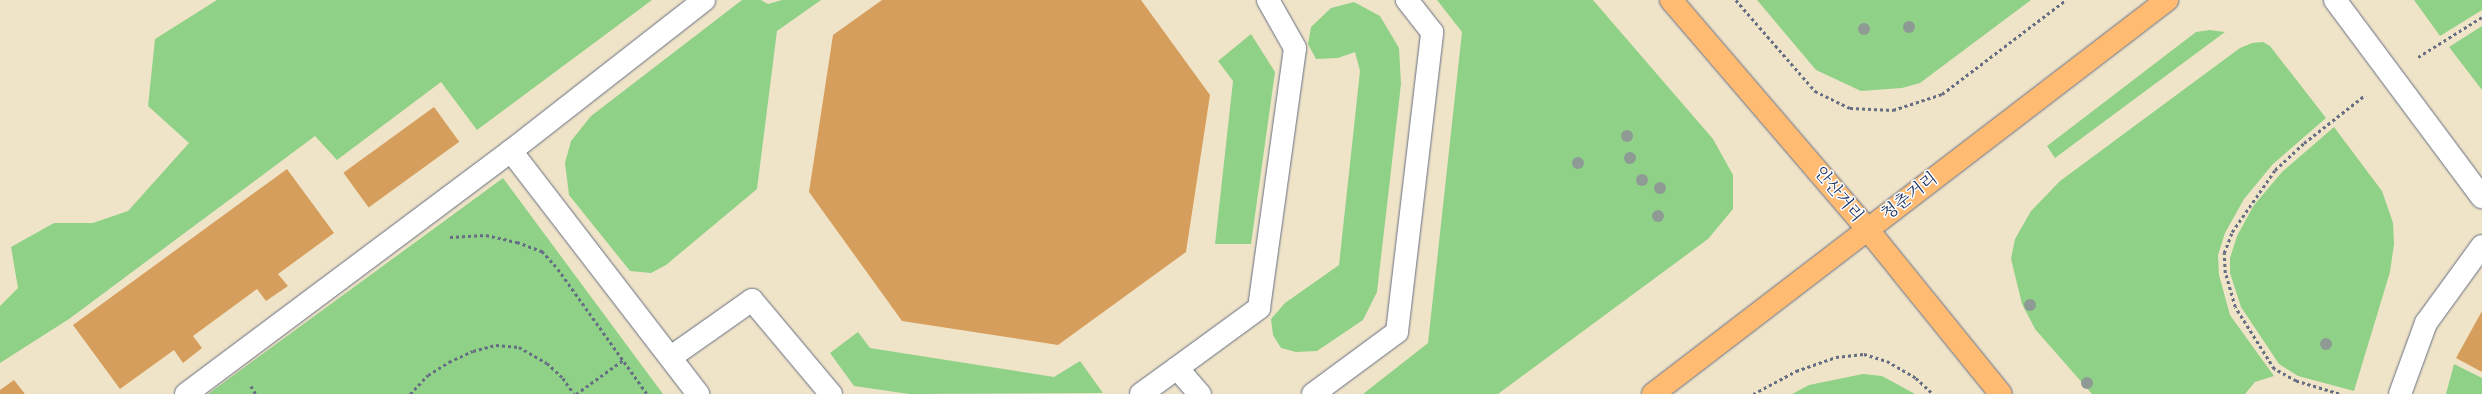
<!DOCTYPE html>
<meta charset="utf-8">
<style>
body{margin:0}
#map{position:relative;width:2482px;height:394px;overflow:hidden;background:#f0e4c8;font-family:"IM FELL DW Pica","Noto Serif KR",serif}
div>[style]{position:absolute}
.green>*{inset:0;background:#90d188}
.building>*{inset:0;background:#d69e5c;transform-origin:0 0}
.path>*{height:2.5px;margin-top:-1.25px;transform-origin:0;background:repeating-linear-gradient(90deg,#666e83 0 3px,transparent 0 6px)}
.roads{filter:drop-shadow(0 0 1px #666e83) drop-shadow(0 0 1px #666e83)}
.service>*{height:22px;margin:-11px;padding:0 11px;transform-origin:11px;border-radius:11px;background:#fff}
.primary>*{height:22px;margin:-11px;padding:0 11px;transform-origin:11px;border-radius:11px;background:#ffbb71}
.trees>*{width:12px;height:12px;margin:-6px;border-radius:50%;background:#8e9b95}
span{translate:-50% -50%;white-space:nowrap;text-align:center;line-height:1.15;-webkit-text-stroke:3px #fff;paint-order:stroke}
.street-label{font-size:17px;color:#1b2f5e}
</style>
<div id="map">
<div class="green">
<div style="clip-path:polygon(217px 0,652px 0,477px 130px,441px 82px,337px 160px,315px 136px,69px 319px,0 363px,0 306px,18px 288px,11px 247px,54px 223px,93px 223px,128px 211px,189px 143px,148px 106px,155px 39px)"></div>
<div style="clip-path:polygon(742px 0,761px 0,768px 4px,782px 0,821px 0,777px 31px,757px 189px,666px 265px,651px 273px,630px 271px,569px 195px,565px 163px,571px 141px,591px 116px)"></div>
<div style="clip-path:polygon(1437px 0,1593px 0,1713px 139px,1733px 175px,1733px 209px,1708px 239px,1498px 394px,1363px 394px,1428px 343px,1462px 32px)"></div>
<div style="clip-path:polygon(1757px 0,2031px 0,1920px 83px,1902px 88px,1861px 91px,1816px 70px)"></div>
<div style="clip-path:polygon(2414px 0,2482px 0,2482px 10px,2440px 36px)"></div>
<div style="clip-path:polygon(1354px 2px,1380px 16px,1399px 48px,1401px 84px,1377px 292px,1363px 320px,1317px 351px,1296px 352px,1281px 348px,1273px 335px,1271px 319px,1285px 303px,1339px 265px,1360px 71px,1355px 52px,1338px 58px,1316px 59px,1308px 44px,1311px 27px,1331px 8px)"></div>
<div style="clip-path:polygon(2482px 26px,2482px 90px,2449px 47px)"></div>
<div style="clip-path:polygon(2210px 30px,2225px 32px,2055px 158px,2047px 146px,2196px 32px)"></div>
<div style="clip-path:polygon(1251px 34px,1275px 72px,1251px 244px,1215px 244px,1233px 81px,1218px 61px)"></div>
<div style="clip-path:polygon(2263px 42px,2270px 46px,2326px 118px,2273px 164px,2244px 199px,2225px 233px,2218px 255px,2219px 275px,2230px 315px,2274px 376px,2255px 382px,2245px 394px,2092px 394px,2035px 329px,2022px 304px,2011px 259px,2015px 239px,2031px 211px,2060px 181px,2240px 48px,2252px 43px)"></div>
<div style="clip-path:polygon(2334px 127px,2382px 191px,2393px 223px,2394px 244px,2390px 272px,2354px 391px,2298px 376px,2279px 364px,2241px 307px,2230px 273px,2230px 258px,2237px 236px,2254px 205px,2282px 172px)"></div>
<div style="clip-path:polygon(503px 178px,663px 394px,208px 394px)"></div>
<div style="clip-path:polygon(858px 332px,870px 348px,1054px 377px,1080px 361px,1103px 393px,909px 394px,854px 386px,830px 353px)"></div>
<div style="clip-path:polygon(2454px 364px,2482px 378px,2482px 394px,2446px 394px)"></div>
<div style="clip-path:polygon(1863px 374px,1882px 376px,1915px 394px,1792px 394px,1809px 385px)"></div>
</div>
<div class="building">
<div style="clip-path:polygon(882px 0,1141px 0,1210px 95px,1186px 252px,1058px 345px,902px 321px,809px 192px,833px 35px)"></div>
<div style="left:434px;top:107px;width:43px;height:112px;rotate:54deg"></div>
<div style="clip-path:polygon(287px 169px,334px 233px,278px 274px,288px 286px,266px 301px,257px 289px,193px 336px,202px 348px,183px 363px,174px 350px,120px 389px,73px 325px)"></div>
<div style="clip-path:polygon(2482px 311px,2482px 372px,2456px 358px)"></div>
<div style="clip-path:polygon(14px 380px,25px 394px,0 394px,0 390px)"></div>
</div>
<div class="path">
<div style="left:1736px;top:0;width:121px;rotate:49deg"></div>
<div style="left:1815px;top:91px;width:39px;rotate:26deg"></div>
<div style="left:1850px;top:108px;width:43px;rotate:2.7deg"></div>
<div style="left:1893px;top:110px;width:52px;rotate:-18.1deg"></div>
<div style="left:1942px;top:94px;width:156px;rotate:-37.2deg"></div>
<div style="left:2418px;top:57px;width:75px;rotate:-32deg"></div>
<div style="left:450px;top:237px;width:36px;rotate:-3deg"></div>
<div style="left:486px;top:235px;width:32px;rotate:13deg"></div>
<div style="left:517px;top:242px;width:27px;rotate:20deg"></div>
<div style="left:542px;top:251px;width:24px;rotate:48deg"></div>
<div style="left:558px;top:269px;width:153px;rotate:54.5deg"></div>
<div style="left:251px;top:386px;width:9px;rotate:58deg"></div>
<div style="left:410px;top:394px;width:26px;rotate:-47deg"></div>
<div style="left:428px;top:375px;width:25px;rotate:-32deg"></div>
<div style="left:449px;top:362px;width:26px;rotate:-25deg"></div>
<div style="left:473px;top:351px;width:24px;rotate:-15deg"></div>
<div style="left:496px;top:345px;width:23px;rotate:5deg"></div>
<div style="left:519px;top:347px;width:32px;rotate:30deg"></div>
<div style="left:547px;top:363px;width:22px;rotate:43deg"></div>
<div style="left:563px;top:378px;width:19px;rotate:55deg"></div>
<div style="left:576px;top:394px;width:58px;rotate:-35.9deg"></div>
<div style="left:1753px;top:394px;width:49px;rotate:-28.1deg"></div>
<div style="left:1796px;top:371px;width:42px;rotate:-19.3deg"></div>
<div style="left:1836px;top:357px;width:28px;rotate:-6deg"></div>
<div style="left:1864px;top:354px;width:24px;rotate:17deg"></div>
<div style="left:1887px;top:361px;width:34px;rotate:30deg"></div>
<div style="left:1916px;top:378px;width:23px;rotate:43deg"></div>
<div style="left:2339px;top:394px;width:45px;rotate:-163.2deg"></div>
<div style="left:2296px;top:381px;width:25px;rotate:-151deg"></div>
<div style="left:2274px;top:369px;width:73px;rotate:-122.2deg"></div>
<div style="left:2235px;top:307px;width:35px;rotate:-106deg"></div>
<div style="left:2225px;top:273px;width:20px;rotate:-93deg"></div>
<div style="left:2224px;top:253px;width:22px;rotate:-69deg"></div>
<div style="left:2232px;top:232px;width:75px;rotate:-55.3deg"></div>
<div style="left:2275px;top:170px;width:40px;rotate:-43deg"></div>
<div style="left:2304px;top:143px;width:78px;rotate:-38.2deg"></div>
</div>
<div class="roads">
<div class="service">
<div style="left:2335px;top:0;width:246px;rotate:53.3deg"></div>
<div style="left:511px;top:151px;width:307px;rotate:52.4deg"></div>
<div style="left:671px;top:357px;width:99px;rotate:-35.1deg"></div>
<div style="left:752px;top:300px;width:123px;rotate:50deg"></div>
<div style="left:1177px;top:368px;width:102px;rotate:-36.2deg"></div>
<div style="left:1259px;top:308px;width:262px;rotate:-82.1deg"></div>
<div style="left:1295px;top:48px;width:55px;rotate:-119.4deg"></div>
<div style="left:186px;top:394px;width:406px;rotate:-36.8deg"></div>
<div style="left:511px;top:151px;width:245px;rotate:-38deg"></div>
<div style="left:1141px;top:394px;width:44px;rotate:-35.8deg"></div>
<div style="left:1177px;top:368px;width:35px;rotate:49deg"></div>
<div style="left:1313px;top:394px;width:104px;rotate:-36.4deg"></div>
<div style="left:1397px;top:332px;width:302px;rotate:-83.3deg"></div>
<div style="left:1432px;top:32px;width:41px;rotate:-128deg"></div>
<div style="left:2400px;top:394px;width:76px;rotate:-69.9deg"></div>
<div style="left:2426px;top:323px;width:95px;rotate:-54deg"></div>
</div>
<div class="primary">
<div style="left:1671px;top:0;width:303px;rotate:49.4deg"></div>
<div style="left:1868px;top:230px;width:211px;rotate:51deg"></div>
<div style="left:1653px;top:394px;width:648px;rotate:-37.47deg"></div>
</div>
</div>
<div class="trees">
<div style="left:1909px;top:27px"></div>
<div style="left:1864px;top:29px"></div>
<div style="left:1627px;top:136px"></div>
<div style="left:1630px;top:158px"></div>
<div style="left:1578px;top:163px"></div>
<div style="left:1642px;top:180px"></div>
<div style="left:1660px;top:188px"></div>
<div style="left:1658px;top:216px"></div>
<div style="left:2030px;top:305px"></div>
<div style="left:2326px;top:344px"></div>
<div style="left:2087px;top:383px"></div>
</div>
<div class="street-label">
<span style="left:1838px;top:195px;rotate:50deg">안산거리</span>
<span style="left:1910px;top:197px;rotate:-38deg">청춘거리</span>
</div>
</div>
